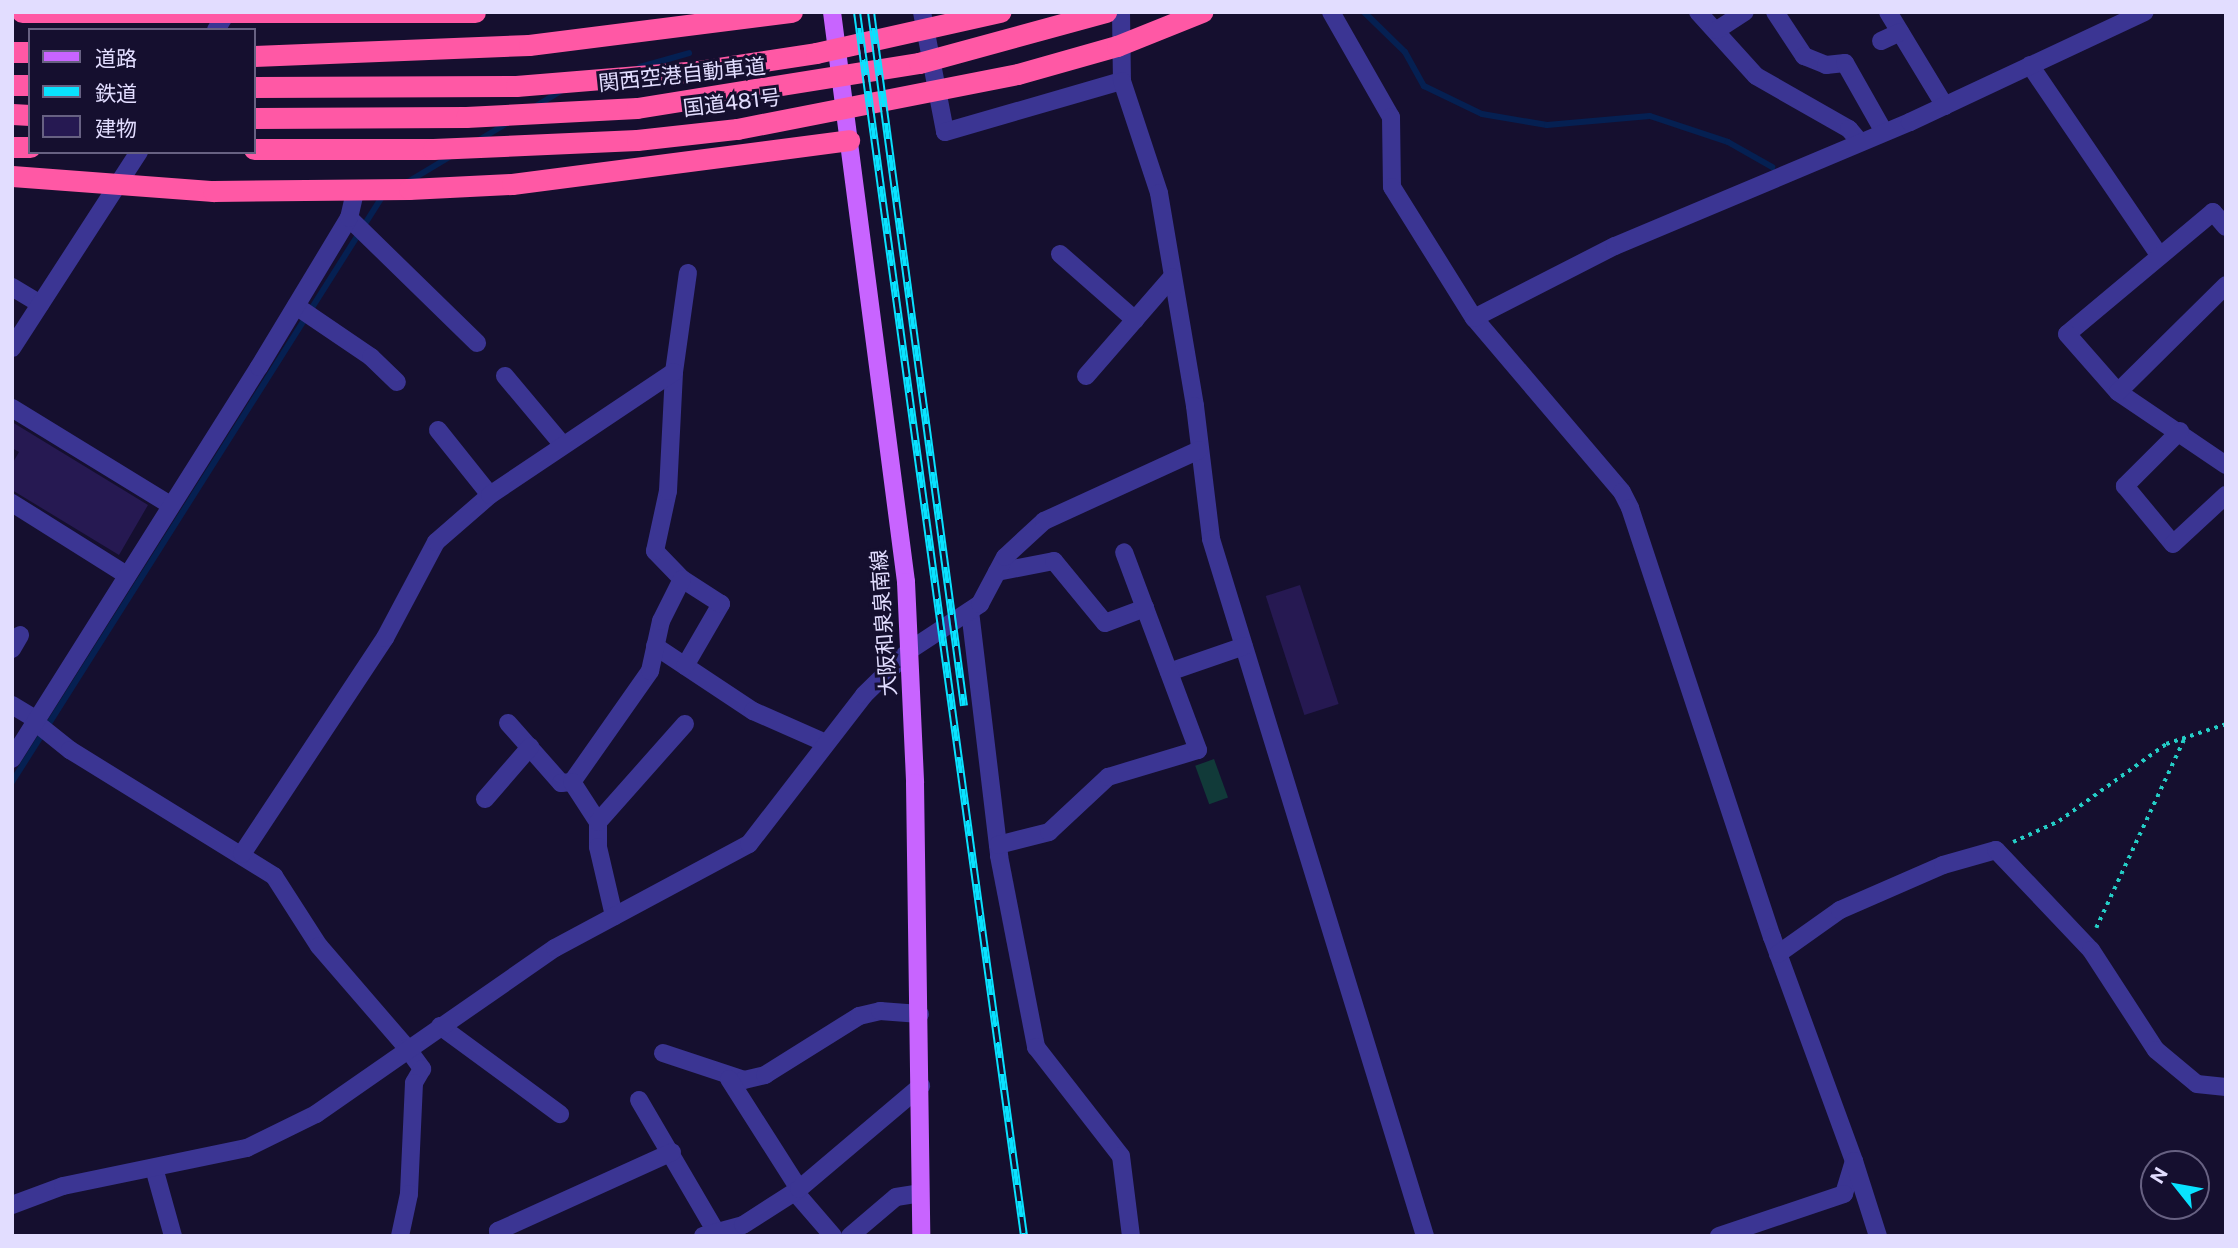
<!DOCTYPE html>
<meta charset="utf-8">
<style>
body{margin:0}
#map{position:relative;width:2238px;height:1248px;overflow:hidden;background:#150f2f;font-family:"Public Sans","Noto Sans JP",sans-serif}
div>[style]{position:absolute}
.green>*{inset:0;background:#113a39;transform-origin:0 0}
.stream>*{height:6px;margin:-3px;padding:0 3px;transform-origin:3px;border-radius:3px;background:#052052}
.building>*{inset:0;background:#261952;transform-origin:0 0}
.path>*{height:3.5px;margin-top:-1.75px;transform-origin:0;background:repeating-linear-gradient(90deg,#24cdc6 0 3.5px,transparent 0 8.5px)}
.minor>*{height:18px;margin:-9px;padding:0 9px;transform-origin:9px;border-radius:9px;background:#3b3593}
.major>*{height:18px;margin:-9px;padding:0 9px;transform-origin:9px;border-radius:9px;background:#c864ff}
.highway>*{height:21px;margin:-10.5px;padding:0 10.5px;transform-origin:10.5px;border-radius:10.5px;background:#ff58a5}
.rail>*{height:8px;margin-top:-4px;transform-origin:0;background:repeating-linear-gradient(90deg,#150f2f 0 16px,#09e2ff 0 32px);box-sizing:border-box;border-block:2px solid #09e2ff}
span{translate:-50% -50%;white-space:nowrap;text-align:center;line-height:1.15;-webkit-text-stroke:6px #150f2f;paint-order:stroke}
.street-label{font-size:21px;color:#e2ddff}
.frame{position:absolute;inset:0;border:14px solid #e2ddff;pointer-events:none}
.legend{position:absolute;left:28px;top:28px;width:228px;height:126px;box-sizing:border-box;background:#150f2f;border:2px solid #676182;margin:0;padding:9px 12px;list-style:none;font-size:21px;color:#e2ddff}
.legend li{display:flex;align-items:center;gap:14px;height:35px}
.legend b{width:35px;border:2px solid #676182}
.north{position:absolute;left:2140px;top:1150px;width:70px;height:70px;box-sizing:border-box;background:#150f2f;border:2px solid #676182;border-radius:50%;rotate:301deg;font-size:19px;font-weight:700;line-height:28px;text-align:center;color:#e2ddff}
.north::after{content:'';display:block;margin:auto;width:24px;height:32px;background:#09e2ff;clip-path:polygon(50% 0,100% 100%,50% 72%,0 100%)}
</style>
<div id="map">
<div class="green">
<div style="left:1214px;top:759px;width:41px;height:20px;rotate:70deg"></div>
</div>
<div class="stream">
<div style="left:1364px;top:12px;width:57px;rotate:44.3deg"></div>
<div style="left:1405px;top:52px;width:39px;rotate:61deg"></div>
<div style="left:1424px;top:86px;width:64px;rotate:25.8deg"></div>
<div style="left:1482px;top:114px;width:66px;rotate:9.6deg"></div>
<div style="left:1547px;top:125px;width:103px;rotate:-5deg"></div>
<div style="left:1650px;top:116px;width:82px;rotate:18.4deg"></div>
<div style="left:1728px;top:142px;width:51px;rotate:29.6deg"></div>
<div style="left:640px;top:67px;width:51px;rotate:-15.9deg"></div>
<div style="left:536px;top:106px;width:31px;rotate:-31deg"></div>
<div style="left:479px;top:140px;width:35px;rotate:-31deg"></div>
<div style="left:406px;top:183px;width:52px;rotate:-31deg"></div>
<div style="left:12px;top:782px;width:692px;rotate:-57.69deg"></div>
</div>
<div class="building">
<div style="clip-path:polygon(12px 422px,148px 505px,119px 555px,12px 490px,12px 464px,19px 452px,12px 448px)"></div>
<div style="left:1300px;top:585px;width:125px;height:36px;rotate:72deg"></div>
</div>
<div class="path">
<div style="left:2013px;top:842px;width:51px;rotate:-24.5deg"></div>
<div style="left:2059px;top:821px;width:132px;rotate:-35.7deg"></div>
<div style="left:2166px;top:744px;width:63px;rotate:-18.4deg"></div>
<div style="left:2096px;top:928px;width:211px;rotate:-65deg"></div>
</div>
<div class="minor">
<div style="left:922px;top:12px;width:122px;rotate:79.1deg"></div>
<div style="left:945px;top:132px;width:184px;rotate:-16.1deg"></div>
<div style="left:1121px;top:12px;width:69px;rotate:89.2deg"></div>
<div style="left:1122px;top:81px;width:118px;rotate:71.7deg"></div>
<div style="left:1159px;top:193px;width:216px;rotate:80.4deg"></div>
<div style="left:1195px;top:406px;width:134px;rotate:83.1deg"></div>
<div style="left:1211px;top:539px;width:729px;rotate:72.93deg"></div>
<div style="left:1331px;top:12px;width:121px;rotate:60.3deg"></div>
<div style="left:1391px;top:117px;width:70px;rotate:89.2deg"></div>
<div style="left:1392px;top:187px;width:155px;rotate:58deg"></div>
<div style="left:1474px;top:318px;width:228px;rotate:49.6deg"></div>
<div style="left:1622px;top:492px;width:18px;rotate:63deg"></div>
<div style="left:1630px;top:508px;width:452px;rotate:71.7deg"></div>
<div style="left:1772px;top:937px;width:239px;rotate:69.9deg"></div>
<div style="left:1854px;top:1161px;width:34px;rotate:107deg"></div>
<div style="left:1844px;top:1194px;width:132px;rotate:161.4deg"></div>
<div style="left:1698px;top:12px;width:86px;rotate:47.8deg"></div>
<div style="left:1756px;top:76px;width:107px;rotate:29.7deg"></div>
<div style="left:1849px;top:129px;width:17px;rotate:50deg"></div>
<div style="left:1775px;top:12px;width:53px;rotate:56.6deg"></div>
<div style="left:1804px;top:56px;width:24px;rotate:22deg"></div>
<div style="left:1826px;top:65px;width:19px;rotate:-6deg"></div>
<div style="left:1845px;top:63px;width:79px;rotate:60.5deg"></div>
<div style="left:1888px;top:12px;width:110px;rotate:58.8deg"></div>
<div style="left:216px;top:30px;width:21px;rotate:-59deg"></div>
<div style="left:1717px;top:30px;width:33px;rotate:-33deg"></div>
<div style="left:1881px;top:41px;width:21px;rotate:-25deg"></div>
<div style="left:2030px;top:65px;width:231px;rotate:55.8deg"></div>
<div style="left:349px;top:218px;width:179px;rotate:44.3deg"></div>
<div style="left:2226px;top:227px;width:20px;rotate:-131deg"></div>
<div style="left:2213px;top:212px;width:190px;rotate:140.1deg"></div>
<div style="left:2067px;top:334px;width:77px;rotate:48.7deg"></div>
<div style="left:2118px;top:392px;width:130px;rotate:34.1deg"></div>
<div style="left:1060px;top:254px;width:100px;rotate:41.3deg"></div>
<div style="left:12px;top:287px;width:33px;rotate:31deg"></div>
<div style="left:296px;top:306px;width:91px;rotate:34.2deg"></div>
<div style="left:371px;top:357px;width:36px;rotate:44deg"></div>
<div style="left:1474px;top:318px;width:158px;rotate:-27.1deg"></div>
<div style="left:1615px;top:246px;width:320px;rotate:-22.8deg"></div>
<div style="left:1910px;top:122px;width:259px;rotate:-25.1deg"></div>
<div style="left:12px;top:348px;width:234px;rotate:-57.1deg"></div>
<div style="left:505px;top:376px;width:90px;rotate:50deg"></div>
<div style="left:1086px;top:376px;width:131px;rotate:-49deg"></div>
<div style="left:2118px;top:392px;width:152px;rotate:-44.7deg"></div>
<div style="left:12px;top:408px;width:185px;rotate:31.5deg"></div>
<div style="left:438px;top:430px;width:83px;rotate:51.3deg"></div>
<div style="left:2180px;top:431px;width:78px;rotate:135deg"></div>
<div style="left:2125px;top:486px;width:75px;rotate:50.4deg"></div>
<div style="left:2173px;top:544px;width:72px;rotate:-42.8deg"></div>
<div style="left:12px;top:503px;width:136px;rotate:32.1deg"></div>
<div style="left:997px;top:572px;width:58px;rotate:-10.9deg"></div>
<div style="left:1054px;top:561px;width:80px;rotate:50.6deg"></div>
<div style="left:1105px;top:623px;width:43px;rotate:-20.6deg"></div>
<div style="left:970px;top:611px;width:247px;rotate:83.2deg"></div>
<div style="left:999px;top:856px;width:195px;rotate:79deg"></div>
<div style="left:1036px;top:1047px;width:138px;rotate:52.1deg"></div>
<div style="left:1121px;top:1156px;width:81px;rotate:82.9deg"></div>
<div style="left:655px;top:646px;width:118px;rotate:33.6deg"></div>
<div style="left:753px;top:711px;width:80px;rotate:23.7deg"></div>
<div style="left:12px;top:649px;width:16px;rotate:-60deg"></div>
<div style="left:685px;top:666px;width:72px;rotate:-59.9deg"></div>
<div style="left:721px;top:604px;width:46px;rotate:-147.3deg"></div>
<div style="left:682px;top:579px;width:39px;rotate:-134deg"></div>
<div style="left:655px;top:551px;width:61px;rotate:-77.8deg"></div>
<div style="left:668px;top:491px;width:119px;rotate:-87.1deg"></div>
<div style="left:674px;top:372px;width:100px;rotate:-82deg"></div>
<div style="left:1169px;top:672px;width:79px;rotate:-19.1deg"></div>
<div style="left:12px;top:705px;width:29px;rotate:31deg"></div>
<div style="left:35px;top:722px;width:45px;rotate:38.7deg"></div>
<div style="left:70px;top:750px;width:240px;rotate:31.7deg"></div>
<div style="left:274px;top:876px;width:83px;rotate:57.3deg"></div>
<div style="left:319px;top:946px;width:135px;rotate:49.2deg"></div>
<div style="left:407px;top:1048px;width:26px;rotate:54deg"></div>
<div style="left:422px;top:1069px;width:16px;rotate:120deg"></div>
<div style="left:414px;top:1083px;width:111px;rotate:92.6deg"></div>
<div style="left:409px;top:1194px;width:43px;rotate:102.1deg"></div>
<div style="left:508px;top:723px;width:80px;rotate:48.5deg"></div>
<div style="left:561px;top:783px;width:11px;rotate:-5deg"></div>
<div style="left:572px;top:782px;width:136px;rotate:-54.9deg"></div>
<div style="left:650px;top:671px;width:51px;rotate:-77.6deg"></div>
<div style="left:661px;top:621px;width:47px;rotate:-63.4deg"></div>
<div style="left:12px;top:759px;width:463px;rotate:-57.8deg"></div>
<div style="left:259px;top:367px;width:174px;rotate:-58.9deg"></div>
<div style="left:349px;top:218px;width:28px;rotate:-77deg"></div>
<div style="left:572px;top:782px;width:48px;rotate:57deg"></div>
<div style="left:598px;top:822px;width:25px;rotate:90deg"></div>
<div style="left:598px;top:847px;width:71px;rotate:76.9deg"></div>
<div style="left:485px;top:799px;width:69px;rotate:-49.1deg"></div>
<div style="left:598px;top:822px;width:131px;rotate:-48.4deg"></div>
<div style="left:998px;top:845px;width:53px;rotate:-14.3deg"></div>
<div style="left:1049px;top:832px;width:81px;rotate:-43deg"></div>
<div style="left:1108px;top:777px;width:94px;rotate:-16.7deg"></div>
<div style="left:1198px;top:750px;width:211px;rotate:-110.5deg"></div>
<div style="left:242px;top:854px;width:259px;rotate:-56.5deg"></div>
<div style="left:385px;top:638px;width:109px;rotate:-62deg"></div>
<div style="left:436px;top:542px;width:72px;rotate:-41deg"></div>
<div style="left:490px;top:495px;width:221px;rotate:-33.8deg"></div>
<div style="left:1778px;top:954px;width:76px;rotate:-35.4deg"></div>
<div style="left:1840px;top:910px;width:112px;rotate:-23.6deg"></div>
<div style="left:1943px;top:865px;width:55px;rotate:-15.8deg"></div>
<div style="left:1996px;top:850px;width:138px;rotate:46.5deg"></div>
<div style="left:2091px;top:950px;width:119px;rotate:57deg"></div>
<div style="left:2156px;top:1050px;width:53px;rotate:39.7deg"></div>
<div style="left:2197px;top:1084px;width:29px;rotate:6deg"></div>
<div style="left:440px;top:1026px;width:149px;rotate:36.3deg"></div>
<div style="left:663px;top:1053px;width:85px;rotate:18.4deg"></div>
<div style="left:744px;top:1080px;width:22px;rotate:-13deg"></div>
<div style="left:765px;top:1075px;width:111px;rotate:-32.1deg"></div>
<div style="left:859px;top:1016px;width:22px;rotate:-13deg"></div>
<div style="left:880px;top:1011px;width:40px;rotate:4.3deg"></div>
<div style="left:729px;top:1079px;width:130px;rotate:57.5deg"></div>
<div style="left:639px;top:1100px;width:153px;rotate:59.7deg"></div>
<div style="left:1854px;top:1161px;width:79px;rotate:72.3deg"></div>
<div style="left:154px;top:1168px;width:71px;rotate:74.4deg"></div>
<div style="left:795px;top:1192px;width:58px;rotate:49.2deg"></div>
<div style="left:12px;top:1205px;width:54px;rotate:-20.4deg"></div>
<div style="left:63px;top:1186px;width:188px;rotate:-11.7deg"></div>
<div style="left:247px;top:1148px;width:77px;rotate:-26.2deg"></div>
<div style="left:316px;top:1114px;width:291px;rotate:-34.8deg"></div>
<div style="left:555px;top:948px;width:220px;rotate:-28.2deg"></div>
<div style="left:749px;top:844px;width:188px;rotate:-52.3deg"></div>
<div style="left:864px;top:695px;width:64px;rotate:-44.4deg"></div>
<div style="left:910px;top:650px;width:84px;rotate:-33.3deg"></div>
<div style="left:980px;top:604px;width:53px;rotate:-62deg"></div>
<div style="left:1005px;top:557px;width:53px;rotate:-42.7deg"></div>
<div style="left:1044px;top:521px;width:170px;rotate:-24.6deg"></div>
<div style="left:501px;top:1236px;width:6px;rotate:-121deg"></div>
<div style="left:498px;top:1231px;width:191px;rotate:-24.4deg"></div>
<div style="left:703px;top:1236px;width:41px;rotate:-15.4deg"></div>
<div style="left:743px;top:1225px;width:67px;rotate:-32.7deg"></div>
<div style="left:799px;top:1189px;width:160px;rotate:-40.2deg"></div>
<div style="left:850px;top:1236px;width:60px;rotate:-40.3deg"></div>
<div style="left:896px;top:1197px;width:24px;rotate:-9deg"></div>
</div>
<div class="major">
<div style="left:832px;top:12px;width:575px;rotate:82.6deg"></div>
<div style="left:906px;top:582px;width:201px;rotate:87.4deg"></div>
<div style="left:915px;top:783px;width:453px;rotate:89.2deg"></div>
</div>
<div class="highway">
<div style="left:22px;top:12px;width:453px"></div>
<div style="left:12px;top:52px;width:18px"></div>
<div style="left:254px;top:56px;width:275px;rotate:-2.3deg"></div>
<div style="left:529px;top:45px;width:265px;rotate:-7.2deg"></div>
<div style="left:12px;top:85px;width:18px"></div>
<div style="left:254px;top:87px;width:262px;rotate:-0.2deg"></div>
<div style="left:516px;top:86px;width:184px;rotate:-4.7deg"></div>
<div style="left:699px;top:71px;width:118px;rotate:-8.7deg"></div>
<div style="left:816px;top:53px;width:189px;rotate:-12.6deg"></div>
<div style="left:12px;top:114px;width:18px;rotate:3deg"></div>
<div style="left:254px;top:118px;width:212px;rotate:-0.3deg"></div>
<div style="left:466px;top:117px;width:171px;rotate:-3deg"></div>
<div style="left:637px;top:108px;width:286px;rotate:-9.1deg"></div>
<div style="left:919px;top:63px;width:194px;rotate:-15.3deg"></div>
<div style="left:12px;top:147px;width:18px"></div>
<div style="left:254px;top:149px;width:179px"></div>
<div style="left:433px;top:149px;width:204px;rotate:-2.5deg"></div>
<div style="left:637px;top:140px;width:101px;rotate:-6.3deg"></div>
<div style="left:737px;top:129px;width:286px;rotate:-11.1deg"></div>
<div style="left:1018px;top:74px;width:103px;rotate:-15.8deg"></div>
<div style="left:1117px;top:46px;width:92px;rotate:-21.8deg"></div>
<div style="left:12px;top:176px;width:202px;rotate:4.3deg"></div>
<div style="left:213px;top:191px;width:196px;rotate:-0.6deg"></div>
<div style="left:409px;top:189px;width:103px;rotate:-2.8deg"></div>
<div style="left:512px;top:184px;width:340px;rotate:-7.4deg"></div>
</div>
<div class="rail">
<div style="left:857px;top:12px;width:1235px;rotate:82.23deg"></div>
<div style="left:871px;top:12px;width:700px;rotate:82.37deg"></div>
</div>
<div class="street-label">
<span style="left:682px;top:75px;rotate:-6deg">関西空港自動車道</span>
<span style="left:732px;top:103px;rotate:-7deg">国道481号</span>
<span style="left:884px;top:623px;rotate:-94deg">大阪和泉泉南線</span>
</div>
<div class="frame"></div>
<ul class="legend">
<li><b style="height:9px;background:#c864ff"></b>道路</li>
<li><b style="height:9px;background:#09e2ff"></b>鉄道</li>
<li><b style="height:19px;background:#261952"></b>建物</li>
</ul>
<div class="north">N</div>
</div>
